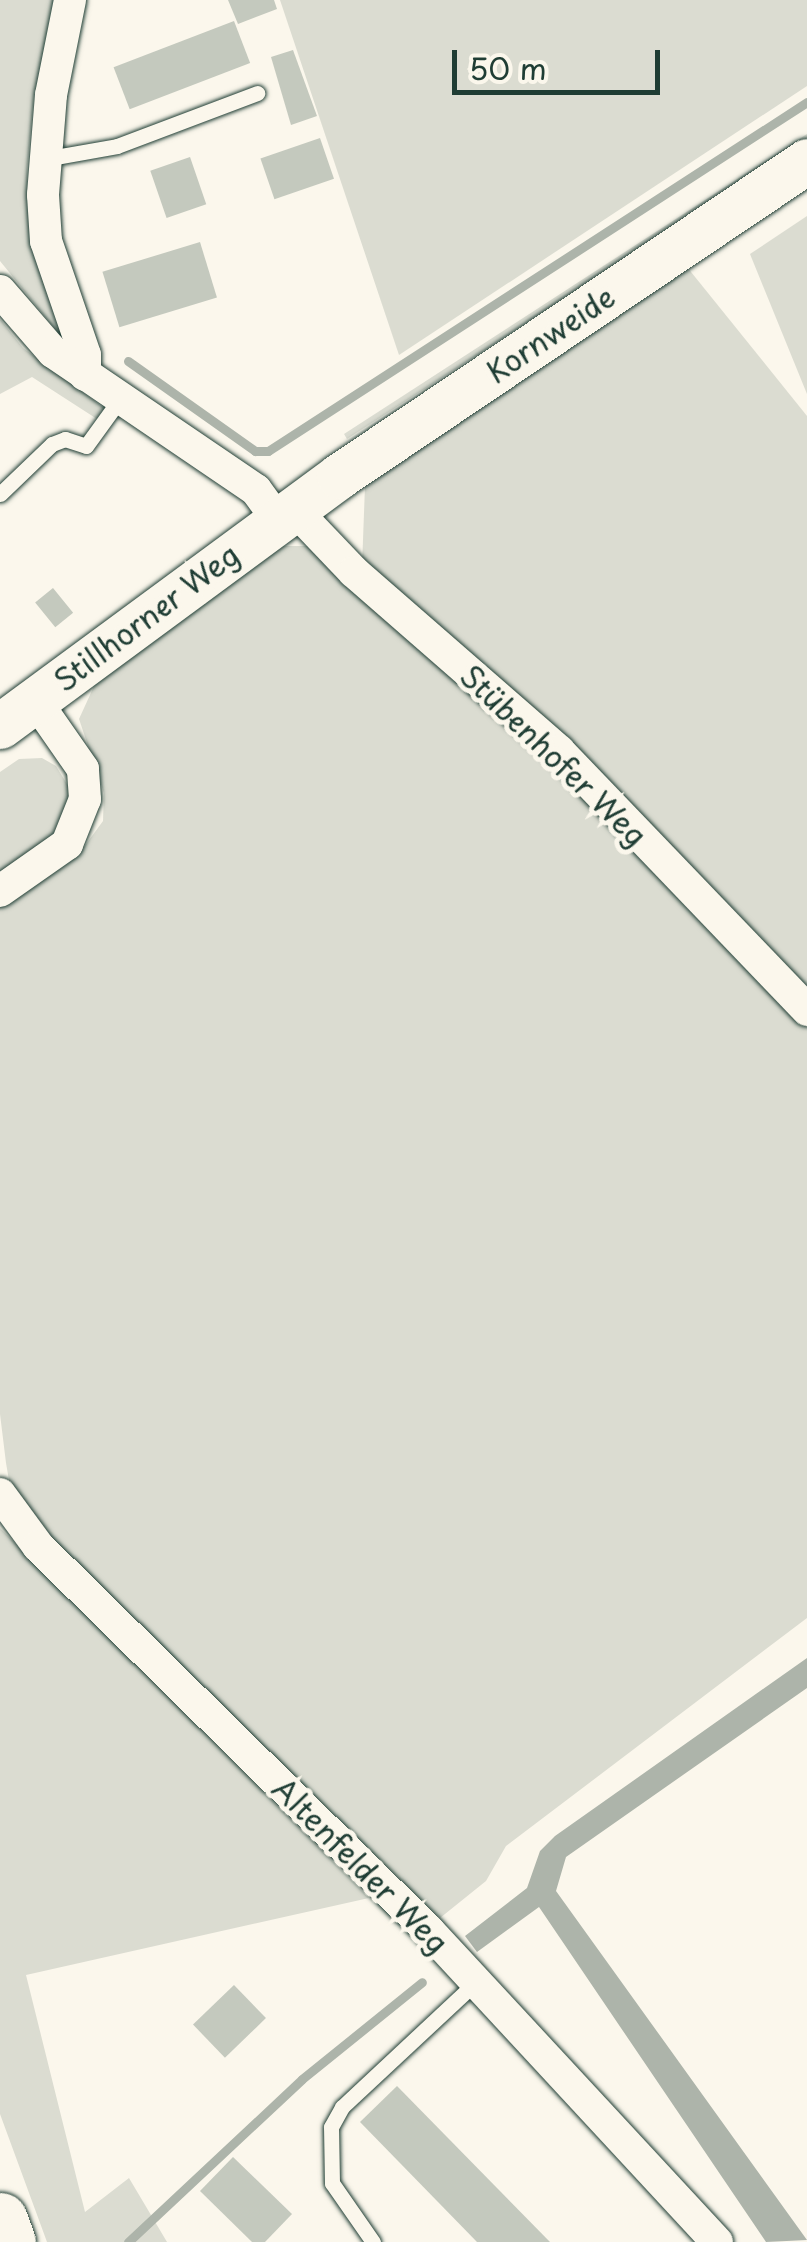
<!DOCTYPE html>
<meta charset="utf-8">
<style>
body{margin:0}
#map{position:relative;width:807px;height:2242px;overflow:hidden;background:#fbf7ec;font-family:"Playpen Sans",sans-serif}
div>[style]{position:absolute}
.green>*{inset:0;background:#dbdcd1}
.water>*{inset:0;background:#adb4aa}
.stream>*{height:9px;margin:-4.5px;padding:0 4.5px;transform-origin:4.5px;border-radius:4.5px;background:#adb4aa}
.building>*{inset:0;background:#c4c9be;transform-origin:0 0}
.roads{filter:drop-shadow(0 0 2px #1f3d34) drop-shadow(0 0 2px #1f3d34)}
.service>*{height:15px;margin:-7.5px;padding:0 7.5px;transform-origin:7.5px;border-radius:7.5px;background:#fbf7ec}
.minor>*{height:32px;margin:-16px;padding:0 16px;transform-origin:16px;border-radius:16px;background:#fbf7ec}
.secondary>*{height:45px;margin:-22.5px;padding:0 22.5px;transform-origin:22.5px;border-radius:22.5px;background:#fbf7ec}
.motorway>*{height:55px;margin:-27.5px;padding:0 27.5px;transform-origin:27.5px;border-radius:27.5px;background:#fbf7ec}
span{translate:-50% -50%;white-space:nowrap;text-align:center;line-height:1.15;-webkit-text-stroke:10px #fbf7ec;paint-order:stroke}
.street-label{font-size:30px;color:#1f3d34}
.scale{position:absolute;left:452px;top:50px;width:208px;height:45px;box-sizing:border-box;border:5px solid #1f3d34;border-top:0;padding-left:12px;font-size:30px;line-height:35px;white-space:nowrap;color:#1f3d34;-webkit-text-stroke:8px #fbf7ec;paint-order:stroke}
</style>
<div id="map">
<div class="green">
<div style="clip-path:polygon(0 0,59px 0,34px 94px,27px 169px,28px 211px,64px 340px,0 261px)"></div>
<div style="clip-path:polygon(280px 0,807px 0,807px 86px,399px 355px)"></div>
<div style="clip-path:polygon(807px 134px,807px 141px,735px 188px,347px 439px,344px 434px)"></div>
<div style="clip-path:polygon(807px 216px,807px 394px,750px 254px)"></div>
<div style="clip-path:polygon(683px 262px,807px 416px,807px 992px,362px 567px,365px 486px)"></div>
<div style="clip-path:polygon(0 319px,23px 348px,104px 408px,97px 419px,32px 377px,0 394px)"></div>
<div style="clip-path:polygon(280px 546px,307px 546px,550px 763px,807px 1026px,807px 1618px,506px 1846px,486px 1881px,440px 1918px,47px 1534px,10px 1486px,6px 1463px,0 1414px,0 906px,84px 847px,103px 821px,104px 793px,79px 719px,95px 684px)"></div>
<div style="clip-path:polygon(42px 758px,56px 766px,70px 789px,70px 810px,58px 833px,0 876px,0 772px,19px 759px)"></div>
<div style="clip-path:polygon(0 1528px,369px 1898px,26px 1975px,85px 2212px,129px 2178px,167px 2242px,47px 2242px,0 2114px)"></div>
</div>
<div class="water">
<div style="clip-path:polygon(807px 1658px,807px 1688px,566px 1857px,556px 1891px,807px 2240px,766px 2242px,539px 1907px,477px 1952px,465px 1936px,527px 1888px,540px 1851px,555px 1836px)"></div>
</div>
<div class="stream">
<div style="left:128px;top:361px;width:156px;rotate:35.3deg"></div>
<div style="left:255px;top:451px;width:13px"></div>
<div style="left:268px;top:451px;width:642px;rotate:-32.92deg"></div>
<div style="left:128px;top:2242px;width:238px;rotate:-43.1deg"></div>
<div style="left:302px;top:2079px;width:154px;rotate:-38.9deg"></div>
</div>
<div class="building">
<div style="clip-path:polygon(228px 0,274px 0,277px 9px,238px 24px)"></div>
<div style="left:234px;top:21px;width:45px;height:129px;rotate:69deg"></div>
<div style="clip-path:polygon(293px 50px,317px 116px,291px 125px,271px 57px)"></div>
<div style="left:320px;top:138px;width:43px;height:63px;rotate:71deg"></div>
<div style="left:190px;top:157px;width:50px;height:42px;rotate:71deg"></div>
<div style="left:200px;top:242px;width:58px;height:102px;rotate:73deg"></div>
<div style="left:53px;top:588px;width:32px;height:23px;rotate:51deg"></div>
<div style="left:234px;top:1985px;width:46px;height:57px;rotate:46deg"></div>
<div style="clip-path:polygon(397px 2086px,550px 2242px,477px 2242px,360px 2122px)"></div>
<div style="clip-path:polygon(233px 2157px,292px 2214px,265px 2242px,252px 2242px,200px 2191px)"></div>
</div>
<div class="roads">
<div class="service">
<div style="left:44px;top:159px;width:74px;rotate:-10.1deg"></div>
<div style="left:117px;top:146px;width:150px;rotate:-20.7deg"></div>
<div style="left:0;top:494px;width:72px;rotate:-43.9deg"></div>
<div style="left:52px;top:444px;width:14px;rotate:-21deg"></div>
<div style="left:65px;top:439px;width:22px;rotate:18deg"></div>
<div style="left:86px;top:446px;width:58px;rotate:-54.1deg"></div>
<div style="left:373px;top:2242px;width:72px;rotate:-124.8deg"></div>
<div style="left:332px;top:2183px;width:56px;rotate:-91deg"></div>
<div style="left:331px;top:2127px;width:23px;rotate:-61deg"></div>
<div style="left:342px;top:2107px;width:183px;rotate:-43deg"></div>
</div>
<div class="minor">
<div style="left:70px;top:0;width:97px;rotate:101.3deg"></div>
<div style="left:51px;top:95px;width:100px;rotate:94.6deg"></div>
<div style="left:43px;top:195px;width:46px;rotate:86.3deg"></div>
<div style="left:46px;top:241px;width:120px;rotate:71.1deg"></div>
<div style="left:85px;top:355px;width:20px;rotate:90deg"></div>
<div style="left:0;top:291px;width:81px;rotate:49deg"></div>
<div style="left:53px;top:352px;width:245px;rotate:34.2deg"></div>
<div style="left:256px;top:490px;width:37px;rotate:54deg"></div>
<div style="left:293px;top:508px;width:88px;rotate:46.4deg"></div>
<div style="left:354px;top:572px;width:272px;rotate:41.1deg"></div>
<div style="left:559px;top:751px;width:359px;rotate:46.2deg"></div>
<div style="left:0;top:891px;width:82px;rotate:-35deg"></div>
<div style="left:67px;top:844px;width:48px;rotate:-68.2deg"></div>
<div style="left:85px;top:799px;width:30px;rotate:-94deg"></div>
<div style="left:83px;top:769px;width:84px;rotate:-124.8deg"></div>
<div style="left:0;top:1494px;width:64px;rotate:53.8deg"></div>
<div style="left:38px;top:1546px;width:549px;rotate:44.56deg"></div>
<div style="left:429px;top:1931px;width:424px;rotate:47.2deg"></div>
</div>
<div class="secondary">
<div style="left:0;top:726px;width:421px;rotate:-36.4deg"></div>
<div style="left:339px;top:476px;width:564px;rotate:-33.94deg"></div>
</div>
<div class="motorway">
<div style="left:0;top:2220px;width:23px;rotate:70deg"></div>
</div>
</div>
<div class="street-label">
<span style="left:550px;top:334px;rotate:-34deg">Kornweide</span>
<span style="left:146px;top:617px;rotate:-37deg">Stillhorner Weg</span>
<span style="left:554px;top:755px;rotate:44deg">Stübenhofer Weg</span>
<span style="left:361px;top:1865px;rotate:45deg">Altenfelder Weg</span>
</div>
<div class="scale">50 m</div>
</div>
